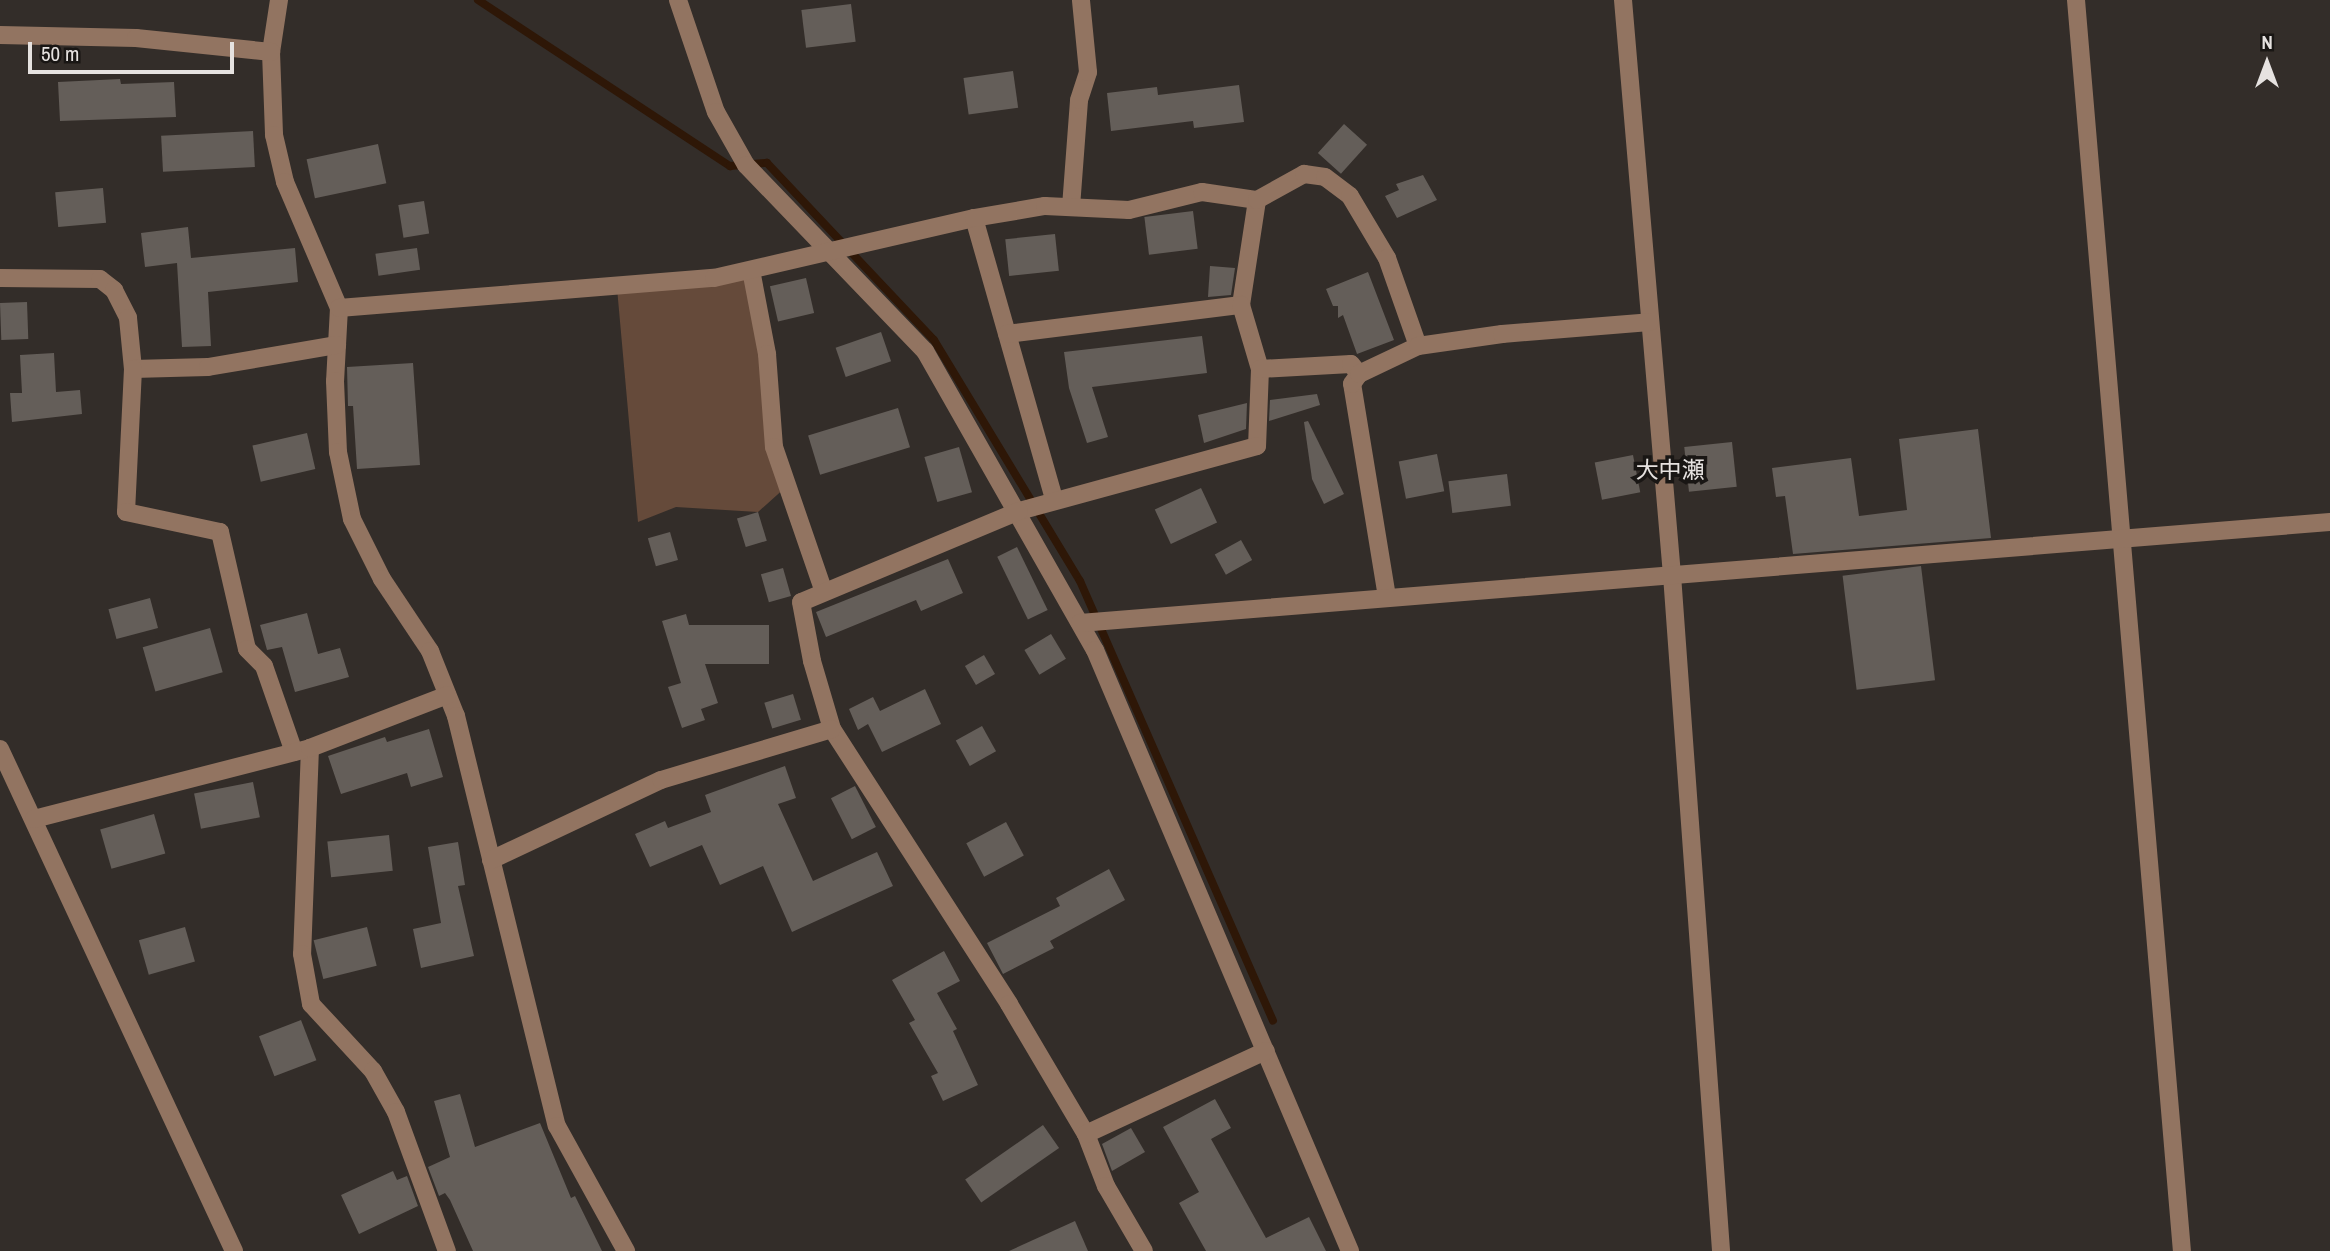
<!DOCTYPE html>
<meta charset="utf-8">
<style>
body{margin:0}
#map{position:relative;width:2330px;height:1251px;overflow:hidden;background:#332d29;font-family:"Archivo Narrow","Noto Sans JP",sans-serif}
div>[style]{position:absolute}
.green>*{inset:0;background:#654a3a}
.stream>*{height:8px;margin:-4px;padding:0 4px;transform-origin:4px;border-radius:4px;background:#2e1707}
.building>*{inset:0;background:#645e59;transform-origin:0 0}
.minor>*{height:18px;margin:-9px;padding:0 9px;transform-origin:9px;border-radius:9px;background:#927461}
span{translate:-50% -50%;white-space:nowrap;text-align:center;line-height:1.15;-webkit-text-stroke:7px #191614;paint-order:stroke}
.quarter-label{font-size:23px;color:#e6e2e0}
.north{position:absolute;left:2232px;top:28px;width:70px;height:70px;-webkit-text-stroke:5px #191614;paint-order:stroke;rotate:0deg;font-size:19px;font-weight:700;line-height:28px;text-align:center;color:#e6e2e0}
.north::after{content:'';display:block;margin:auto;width:24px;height:32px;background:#e6e2e0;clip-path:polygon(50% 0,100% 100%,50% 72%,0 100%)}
.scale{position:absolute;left:28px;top:42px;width:206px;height:32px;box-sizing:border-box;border:4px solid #e6e2e0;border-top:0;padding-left:9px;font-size:21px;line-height:24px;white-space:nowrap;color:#e6e2e0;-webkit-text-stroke:5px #191614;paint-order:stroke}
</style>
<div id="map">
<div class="green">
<div style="clip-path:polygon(750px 278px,787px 486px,758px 512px,676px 507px,638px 522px,617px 288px)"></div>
</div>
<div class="stream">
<div style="left:478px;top:0;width:302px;rotate:33.4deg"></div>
<div style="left:730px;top:166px;width:37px;rotate:-5deg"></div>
<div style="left:767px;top:163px;width:243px;rotate:46.7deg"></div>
<div style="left:934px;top:340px;width:282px;rotate:58.8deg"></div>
<div style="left:1080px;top:581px;width:480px;rotate:66.3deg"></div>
</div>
<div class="building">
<div style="left:851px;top:4px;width:38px;height:50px;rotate:83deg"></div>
<div style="left:1013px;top:71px;width:37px;height:50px;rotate:82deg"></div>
<div style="clip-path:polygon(120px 79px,121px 84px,174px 82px,176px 117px,60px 121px,58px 82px)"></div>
<div style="clip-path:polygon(1239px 85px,1244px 122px,1194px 128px,1193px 121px,1111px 131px,1107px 93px,1157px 87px,1158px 95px)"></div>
<div style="left:1344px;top:124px;width:31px;height:39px;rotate:42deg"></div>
<div style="left:253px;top:131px;width:36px;height:92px;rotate:87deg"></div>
<div style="left:378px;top:144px;width:40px;height:73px;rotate:78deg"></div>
<div style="clip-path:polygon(1423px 175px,1437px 200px,1397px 218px,1385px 196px,1399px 190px,1396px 184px)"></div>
<div style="left:103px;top:188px;width:35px;height:48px;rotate:85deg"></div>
<div style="left:424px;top:201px;width:33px;height:26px;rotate:81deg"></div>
<div style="left:1193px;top:211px;width:38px;height:49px;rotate:83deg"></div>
<div style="clip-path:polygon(188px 227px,191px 258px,295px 248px,298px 282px,208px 292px,211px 346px,182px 347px,177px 263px,145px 267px,141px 233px)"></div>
<div style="left:1055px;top:234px;width:37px;height:50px;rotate:84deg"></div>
<div style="left:417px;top:248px;width:22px;height:42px;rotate:82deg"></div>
<div style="clip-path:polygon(1210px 266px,1235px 268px,1231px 295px,1208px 297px)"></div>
<div style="clip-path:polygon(1368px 272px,1394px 340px,1357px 354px,1343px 315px,1338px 318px,1338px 306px,1333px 306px,1326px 289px)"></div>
<div style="left:806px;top:278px;width:36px;height:37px;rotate:77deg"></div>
<div style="left:27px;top:302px;width:37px;height:27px;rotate:88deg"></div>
<div style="left:881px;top:332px;width:31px;height:48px;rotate:71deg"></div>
<div style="clip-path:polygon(1202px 336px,1207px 373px,1092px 387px,1108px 437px,1087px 443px,1069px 388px,1064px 352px)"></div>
<div style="clip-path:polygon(54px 353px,56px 392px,80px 390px,82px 414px,12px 422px,10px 393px,22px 393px,20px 355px)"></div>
<div style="clip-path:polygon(413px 363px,420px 465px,357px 469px,353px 406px,348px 406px,347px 367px)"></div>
<div style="clip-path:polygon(1317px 394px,1320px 405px,1269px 421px,1270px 400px)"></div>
<div style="clip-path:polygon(1247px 403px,1246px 429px,1204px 443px,1198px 415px)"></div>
<div style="left:898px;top:408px;width:41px;height:94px;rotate:73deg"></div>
<div style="clip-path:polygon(1308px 421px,1344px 494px,1324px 504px,1312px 479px,1304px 422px)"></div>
<div style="clip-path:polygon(1978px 429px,1991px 538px,1793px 554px,1785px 496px,1776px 497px,1772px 468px,1851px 458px,1859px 516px,1907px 510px,1899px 439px)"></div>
<div style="left:307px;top:433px;width:37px;height:56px;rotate:77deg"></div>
<div style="left:1732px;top:442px;width:45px;height:48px;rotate:84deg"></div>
<div style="left:959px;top:447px;width:47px;height:36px;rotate:74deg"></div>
<div style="left:1437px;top:454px;width:38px;height:39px;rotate:79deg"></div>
<div style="left:1633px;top:455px;width:38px;height:39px;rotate:79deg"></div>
<div style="left:1507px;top:474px;width:32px;height:59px;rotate:83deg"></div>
<div style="left:1201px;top:488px;width:38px;height:51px;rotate:65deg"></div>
<div style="left:758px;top:512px;width:30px;height:22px;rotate:73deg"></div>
<div style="left:670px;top:532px;width:29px;height:23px;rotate:74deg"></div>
<div style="left:1241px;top:540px;width:23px;height:30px;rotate:61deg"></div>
<div style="left:1017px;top:547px;width:70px;height:22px;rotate:64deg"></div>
<div style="clip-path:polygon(948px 559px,963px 593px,921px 611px,916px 600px,826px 637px,816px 612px)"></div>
<div style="left:1921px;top:566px;width:115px;height:79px;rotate:83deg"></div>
<div style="left:783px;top:568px;width:29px;height:23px;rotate:74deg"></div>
<div style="left:150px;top:598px;width:31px;height:43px;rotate:75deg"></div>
<div style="clip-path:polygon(307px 613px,318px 654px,340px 648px,349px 677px,295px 692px,282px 647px,267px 650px,260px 625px)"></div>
<div style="clip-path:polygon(686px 614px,689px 625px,769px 625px,769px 664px,705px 664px,718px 703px,701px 709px,705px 720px,682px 728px,668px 687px,681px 683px,662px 621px)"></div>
<div style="left:210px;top:628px;width:46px;height:70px;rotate:74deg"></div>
<div style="left:1051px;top:634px;width:29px;height:31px;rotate:59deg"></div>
<div style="left:984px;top:655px;width:22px;height:22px;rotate:60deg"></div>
<div style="clip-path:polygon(925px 689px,941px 724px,882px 752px,868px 724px,858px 730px,849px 709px,873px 697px,880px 711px)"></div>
<div style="left:793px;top:694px;width:27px;height:30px;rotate:73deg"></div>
<div style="left:982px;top:726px;width:29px;height:30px;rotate:61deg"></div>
<div style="clip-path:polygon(429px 729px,443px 777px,411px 787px,407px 773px,341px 794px,328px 756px,385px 737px,387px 742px)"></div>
<div style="clip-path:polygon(785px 766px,796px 798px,778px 804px,813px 881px,877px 852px,893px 886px,792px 932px,763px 866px,720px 885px,702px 845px,650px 867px,635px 834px,665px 821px,668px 828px,711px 812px,705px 795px)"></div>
<div style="left:253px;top:782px;width:36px;height:60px;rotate:79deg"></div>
<div style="left:855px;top:786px;width:46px;height:27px;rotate:63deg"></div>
<div style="left:154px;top:814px;width:41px;height:56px;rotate:74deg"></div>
<div style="left:1006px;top:822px;width:38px;height:45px;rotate:62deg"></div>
<div style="left:389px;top:835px;width:36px;height:62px;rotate:84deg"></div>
<div style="clip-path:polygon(458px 842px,465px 885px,458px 886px,474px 956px,421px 968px,413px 929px,441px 923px,428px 847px)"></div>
<div style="clip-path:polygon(1109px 869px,1125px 900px,1050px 941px,1054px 948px,1003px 974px,987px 943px,1060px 906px,1056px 898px)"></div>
<div style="left:185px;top:927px;width:36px;height:48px;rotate:74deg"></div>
<div style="left:367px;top:927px;width:40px;height:55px;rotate:76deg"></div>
<div style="clip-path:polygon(944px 951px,960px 981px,937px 993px,957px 1029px,953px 1031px,978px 1085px,943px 1101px,931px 1076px,938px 1073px,909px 1023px,915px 1020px,892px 980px)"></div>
<div style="left:301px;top:1020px;width:43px;height:45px;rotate:69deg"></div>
<div style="clip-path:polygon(460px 1094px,475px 1147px,540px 1123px,571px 1198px,575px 1196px,602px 1251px,473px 1251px,450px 1200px,445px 1193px,439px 1196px,428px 1167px,450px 1157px,434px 1101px)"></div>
<div style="clip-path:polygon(1215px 1099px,1231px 1128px,1211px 1139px,1266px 1238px,1309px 1217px,1326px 1251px,1206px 1251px,1179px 1203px,1199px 1192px,1163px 1127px)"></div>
<div style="left:1043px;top:1125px;width:28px;height:95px;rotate:55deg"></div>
<div style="clip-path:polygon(1131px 1128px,1145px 1152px,1112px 1171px,1102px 1144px)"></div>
<div style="clip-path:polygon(393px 1171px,397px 1180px,407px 1176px,418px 1206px,359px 1234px,341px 1195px)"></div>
<div style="clip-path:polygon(1075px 1221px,1088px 1251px,1009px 1251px)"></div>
</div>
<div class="minor">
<div style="left:279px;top:0;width:53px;rotate:98.7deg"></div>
<div style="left:271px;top:52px;width:83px;rotate:87.9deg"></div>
<div style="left:274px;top:135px;width:48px;rotate:76.8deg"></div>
<div style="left:285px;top:182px;width:137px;rotate:66.8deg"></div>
<div style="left:339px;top:308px;width:73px;rotate:93.1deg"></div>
<div style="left:335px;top:381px;width:71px;rotate:87.6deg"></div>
<div style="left:338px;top:452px;width:68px;rotate:78.2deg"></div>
<div style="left:352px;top:519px;width:67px;rotate:63.4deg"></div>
<div style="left:382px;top:579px;width:87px;rotate:56.3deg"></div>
<div style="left:430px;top:651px;width:70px;rotate:68.2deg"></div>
<div style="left:456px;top:716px;width:422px;rotate:76.2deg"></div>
<div style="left:557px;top:1126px;width:143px;rotate:61.1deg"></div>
<div style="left:678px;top:0;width:118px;rotate:71.3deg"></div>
<div style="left:716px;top:112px;width:61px;rotate:60.5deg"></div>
<div style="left:746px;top:165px;width:258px;rotate:46.1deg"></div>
<div style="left:925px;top:351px;width:344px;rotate:60.4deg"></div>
<div style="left:1095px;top:650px;width:653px;rotate:67.01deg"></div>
<div style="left:1623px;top:0;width:577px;rotate:85.13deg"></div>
<div style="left:1672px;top:575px;width:678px;rotate:85.85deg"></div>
<div style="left:2076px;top:0;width:1255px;rotate:85.16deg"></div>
<div style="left:0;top:35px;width:136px;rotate:1.3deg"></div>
<div style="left:136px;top:38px;width:136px;rotate:5.9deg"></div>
<div style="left:1071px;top:207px;width:107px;rotate:-85.7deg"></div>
<div style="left:1079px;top:100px;width:29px;rotate:-72deg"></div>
<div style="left:1088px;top:72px;width:72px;rotate:-95.6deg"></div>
<div style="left:974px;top:218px;width:292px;rotate:74.1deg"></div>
<div style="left:751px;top:270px;width:86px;rotate:79.2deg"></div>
<div style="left:767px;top:354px;width:93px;rotate:85.7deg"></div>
<div style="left:774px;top:447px;width:153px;rotate:71deg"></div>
<div style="left:0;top:278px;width:100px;rotate:0.6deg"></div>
<div style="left:100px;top:279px;width:18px;rotate:38deg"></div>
<div style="left:114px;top:290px;width:31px;rotate:63deg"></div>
<div style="left:128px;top:318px;width:51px;rotate:84.4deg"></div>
<div style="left:133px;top:369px;width:75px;rotate:-1.5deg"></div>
<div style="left:208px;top:367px;width:131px;rotate:-9.7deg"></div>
<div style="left:1241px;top:305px;width:106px;rotate:-81.3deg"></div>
<div style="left:339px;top:308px;width:376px;rotate:-4.6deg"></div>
<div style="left:714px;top:278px;width:267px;rotate:-13deg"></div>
<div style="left:974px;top:218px;width:72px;rotate:-9.6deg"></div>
<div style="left:1045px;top:206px;width:84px;rotate:2.7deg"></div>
<div style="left:1129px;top:210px;width:75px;rotate:-13.9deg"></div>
<div style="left:1202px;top:192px;width:56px;rotate:8.3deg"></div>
<div style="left:1257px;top:200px;width:54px;rotate:-29deg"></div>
<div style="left:1304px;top:174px;width:21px;rotate:8deg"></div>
<div style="left:1325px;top:177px;width:31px;rotate:37deg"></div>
<div style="left:1350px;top:196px;width:72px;rotate:59.2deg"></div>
<div style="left:1387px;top:258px;width:93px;rotate:70.6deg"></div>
<div style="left:1007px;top:334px;width:236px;rotate:-7.1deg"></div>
<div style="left:1241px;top:305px;width:67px;rotate:73.5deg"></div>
<div style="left:1260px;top:369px;width:77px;rotate:92.2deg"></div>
<div style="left:1257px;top:446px;width:247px;rotate:164.7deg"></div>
<div style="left:1019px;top:511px;width:236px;rotate:157.3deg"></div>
<div style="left:801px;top:602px;width:60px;rotate:79.4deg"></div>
<div style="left:812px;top:661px;width:71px;rotate:73.6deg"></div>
<div style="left:832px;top:729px;width:327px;rotate:57.2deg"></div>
<div style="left:1009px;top:1004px;width:151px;rotate:59.4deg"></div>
<div style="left:1086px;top:1134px;width:56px;rotate:69deg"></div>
<div style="left:1106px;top:1186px;width:75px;rotate:59.7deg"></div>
<div style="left:133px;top:369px;width:143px;rotate:92.8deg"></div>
<div style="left:126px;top:512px;width:96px;rotate:12deg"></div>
<div style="left:220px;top:532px;width:120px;rotate:77deg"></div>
<div style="left:247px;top:649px;width:24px;rotate:45deg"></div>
<div style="left:264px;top:666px;width:91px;rotate:70.8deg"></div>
<div style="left:1260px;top:369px;width:91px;rotate:-3.1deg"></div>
<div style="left:1351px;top:364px;width:13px;rotate:51deg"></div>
<div style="left:1387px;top:597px;width:216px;rotate:-99.3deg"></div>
<div style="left:1352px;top:384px;width:12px;rotate:-55deg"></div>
<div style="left:1359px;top:374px;width:65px;rotate:-25.4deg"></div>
<div style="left:1418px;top:346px;width:85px;rotate:-8.1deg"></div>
<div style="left:1502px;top:334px;width:148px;rotate:-4.6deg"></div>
<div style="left:1080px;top:623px;width:1254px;rotate:-4.62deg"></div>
<div style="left:310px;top:748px;width:206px;rotate:92.2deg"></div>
<div style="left:302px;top:954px;width:51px;rotate:79.8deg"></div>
<div style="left:311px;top:1004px;width:91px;rotate:47.2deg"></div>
<div style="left:373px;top:1071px;width:47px;rotate:60.7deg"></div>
<div style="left:396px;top:1112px;width:148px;rotate:69.9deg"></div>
<div style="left:0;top:749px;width:554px;rotate:65.01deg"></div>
<div style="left:34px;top:819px;width:285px;rotate:-14.4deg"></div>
<div style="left:310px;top:748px;width:147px;rotate:-21.1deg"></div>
<div style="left:491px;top:860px;width:188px;rotate:-25.2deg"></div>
<div style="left:661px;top:780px;width:178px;rotate:-16.6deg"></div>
<div style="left:1086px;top:1134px;width:198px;rotate:-24.8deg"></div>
</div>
<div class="quarter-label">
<span style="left:1670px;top:470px">大中瀬</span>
</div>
<div class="north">N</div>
<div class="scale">50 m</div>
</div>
